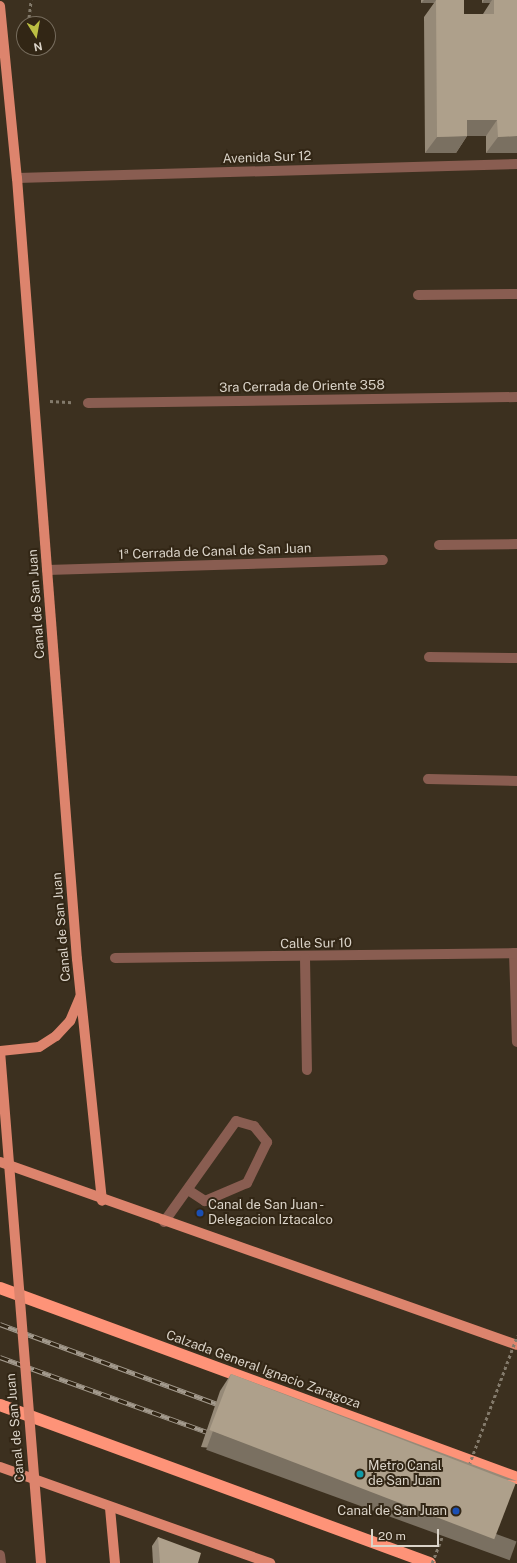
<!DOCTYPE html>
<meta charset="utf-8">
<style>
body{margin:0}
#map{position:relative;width:517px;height:1563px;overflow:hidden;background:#3c301f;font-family:"Public Sans",sans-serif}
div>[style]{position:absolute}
.path>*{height:2.5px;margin-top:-1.25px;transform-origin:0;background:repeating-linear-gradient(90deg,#837a6b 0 3px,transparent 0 6px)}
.minor>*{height:10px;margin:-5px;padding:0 5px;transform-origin:5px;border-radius:5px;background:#895d51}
.major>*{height:10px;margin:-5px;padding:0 5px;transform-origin:5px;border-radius:5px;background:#dd846d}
.highway>*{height:12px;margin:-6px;padding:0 6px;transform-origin:6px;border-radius:6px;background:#fe9378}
.rail>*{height:4.5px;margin-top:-2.25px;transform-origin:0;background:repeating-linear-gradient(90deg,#322615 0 9px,#a39a8d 0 18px);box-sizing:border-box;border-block:1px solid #a39a8d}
.path-bridge>*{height:2.5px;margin-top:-1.25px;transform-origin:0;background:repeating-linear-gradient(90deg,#837a6b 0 3px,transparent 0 6px)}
.major-bridge>*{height:10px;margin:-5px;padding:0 5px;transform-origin:5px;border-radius:5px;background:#dd846d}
.wall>*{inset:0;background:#968a78}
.shaded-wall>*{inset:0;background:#7a7061;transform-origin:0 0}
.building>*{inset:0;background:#aea08b;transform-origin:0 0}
.dots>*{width:11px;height:11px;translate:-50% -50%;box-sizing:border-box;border:2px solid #322615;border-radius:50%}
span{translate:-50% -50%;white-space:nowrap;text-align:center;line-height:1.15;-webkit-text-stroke:4px #322615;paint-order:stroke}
.street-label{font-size:13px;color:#dbd4c9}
.poi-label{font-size:13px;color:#dbd4c9}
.left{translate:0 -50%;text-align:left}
.right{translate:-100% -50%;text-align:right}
.north{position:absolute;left:16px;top:16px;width:40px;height:40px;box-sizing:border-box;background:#322615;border:1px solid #766c5d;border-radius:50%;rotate:169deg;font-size:11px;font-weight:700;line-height:16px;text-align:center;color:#dbd4c9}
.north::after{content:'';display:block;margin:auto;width:14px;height:18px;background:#bcbf43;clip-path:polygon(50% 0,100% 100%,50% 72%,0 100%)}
.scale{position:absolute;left:371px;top:1529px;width:68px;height:18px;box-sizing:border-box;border:2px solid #dbd4c9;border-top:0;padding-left:5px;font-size:12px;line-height:14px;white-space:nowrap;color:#dbd4c9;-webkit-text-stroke:3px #322615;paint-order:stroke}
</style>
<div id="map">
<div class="path">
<div style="left:28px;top:24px;width:24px;rotate:-83deg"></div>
<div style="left:50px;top:401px;width:22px;rotate:3deg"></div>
</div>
<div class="minor">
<div style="left:17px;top:178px;width:500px;rotate:-1.6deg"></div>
<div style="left:418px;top:295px;width:99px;rotate:-0.6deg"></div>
<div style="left:88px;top:403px;width:429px;rotate:-0.8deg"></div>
<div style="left:439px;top:545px;width:78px;rotate:-0.7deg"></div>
<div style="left:47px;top:570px;width:336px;rotate:-1.7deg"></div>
<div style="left:429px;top:657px;width:88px;rotate:0.7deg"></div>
<div style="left:428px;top:779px;width:89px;rotate:1.3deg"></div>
<div style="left:514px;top:953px;width:89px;rotate:88.1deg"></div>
<div style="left:115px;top:958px;width:402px;rotate:-0.7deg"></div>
<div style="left:305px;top:958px;width:112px;rotate:89deg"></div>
<div style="left:164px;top:1222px;width:124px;rotate:-54.5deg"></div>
<div style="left:236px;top:1121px;width:19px;rotate:16deg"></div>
<div style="left:254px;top:1126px;width:21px;rotate:51deg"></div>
<div style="left:267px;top:1142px;width:46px;rotate:116deg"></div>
<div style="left:247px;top:1183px;width:46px;rotate:156.8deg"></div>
<div style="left:205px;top:1201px;width:20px;rotate:-147deg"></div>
<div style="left:0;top:1555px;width:8px;rotate:83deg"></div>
</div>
<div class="major">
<div style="left:0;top:6px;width:173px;rotate:84.4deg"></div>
<div style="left:17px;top:178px;width:783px;rotate:85.61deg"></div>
<div style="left:77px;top:959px;width:243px;rotate:84.1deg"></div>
<div style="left:0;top:1051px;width:39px;rotate:-6deg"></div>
<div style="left:39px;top:1047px;width:20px;rotate:-33deg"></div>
<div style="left:56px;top:1036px;width:21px;rotate:-47deg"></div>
<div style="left:70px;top:1021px;width:26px;rotate:-67deg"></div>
<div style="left:0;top:1162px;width:548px;rotate:19.49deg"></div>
<div style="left:0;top:1467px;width:287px;rotate:19.6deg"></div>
<div style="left:110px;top:1508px;width:55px;rotate:84.8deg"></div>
</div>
<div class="highway">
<div style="left:0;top:1288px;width:551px;rotate:20.18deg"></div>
<div style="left:0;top:1405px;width:458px;rotate:20.2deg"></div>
</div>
<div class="rail">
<div style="left:0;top:1324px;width:240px;rotate:20.2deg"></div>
<div style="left:0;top:1357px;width:230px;rotate:19.9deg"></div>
</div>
<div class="path-bridge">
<div style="left:469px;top:1465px;width:138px;rotate:-69.6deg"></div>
<div style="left:432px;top:1563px;width:33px;rotate:-69deg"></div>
</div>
<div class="major-bridge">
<div style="left:0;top:1051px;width:514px;rotate:85.42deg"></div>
</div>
<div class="wall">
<div style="clip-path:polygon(421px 0,464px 0,464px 14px,483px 14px,490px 3px,482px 3px,482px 0,517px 0,517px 153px,486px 153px,486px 136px,467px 136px,456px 153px,425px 153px,424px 17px,434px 3px,421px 3px)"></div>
<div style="clip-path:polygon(231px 1374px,517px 1481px,201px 1447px,220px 1391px)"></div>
<div style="clip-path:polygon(158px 1537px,198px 1563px,153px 1563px,152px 1546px)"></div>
</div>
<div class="shaded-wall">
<div style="clip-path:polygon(424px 0,454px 0,436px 0,434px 3px,421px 3px)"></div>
<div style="clip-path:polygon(484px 0,492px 0,490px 3px,482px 3px)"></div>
<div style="clip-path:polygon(467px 120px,497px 120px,486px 136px,456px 136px)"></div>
<div style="clip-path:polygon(467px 136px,456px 153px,425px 153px,437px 137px)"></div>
<div style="clip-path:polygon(517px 136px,517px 153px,486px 153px,498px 137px)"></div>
<div style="left:213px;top:1431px;width:323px;height:20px;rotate:20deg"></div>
</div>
<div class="building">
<div style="clip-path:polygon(436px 0,464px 0,464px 14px,494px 14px,494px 0,517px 0,517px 136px,498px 137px,497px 120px,467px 120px,467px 136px,437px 137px)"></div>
<div style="left:231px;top:1374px;width:305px;height:60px;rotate:21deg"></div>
<div style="clip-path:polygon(158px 1537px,201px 1553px,198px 1563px,160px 1563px)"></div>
</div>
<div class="dots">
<div style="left:200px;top:1213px;background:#1a4fb4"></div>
<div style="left:360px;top:1474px;background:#0f9aa8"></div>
<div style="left:456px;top:1511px;background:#1a4fb4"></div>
</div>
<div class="street-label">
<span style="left:267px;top:158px;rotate:-2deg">Avenida Sur 12</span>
<span style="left:302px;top:387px;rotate:-1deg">3ra Cerrada de Oriente 358</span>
<span style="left:215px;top:552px;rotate:-2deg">1ª Cerrada de Canal de San Juan</span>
<span style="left:37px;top:604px;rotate:-94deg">Canal de San Juan</span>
<span style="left:62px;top:927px;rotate:-95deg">Canal de San Juan</span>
<span style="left:316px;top:944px;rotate:-1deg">Calle Sur 10</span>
<span style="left:263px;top:1370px;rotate:20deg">Calzada General Ignacio Zaragoza</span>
<span style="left:16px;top:1428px;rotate:-95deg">Canal de San Juan</span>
</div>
<div class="poi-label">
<span class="left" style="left:208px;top:1213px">Canal de San Juan -<br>Delegacion Iztacalco</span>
<span class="left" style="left:368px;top:1474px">Metro Canal<br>de San Juan</span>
<span class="right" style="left:447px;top:1511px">Canal de San Juan</span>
</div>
<div class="north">N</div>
<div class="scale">20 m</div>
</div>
